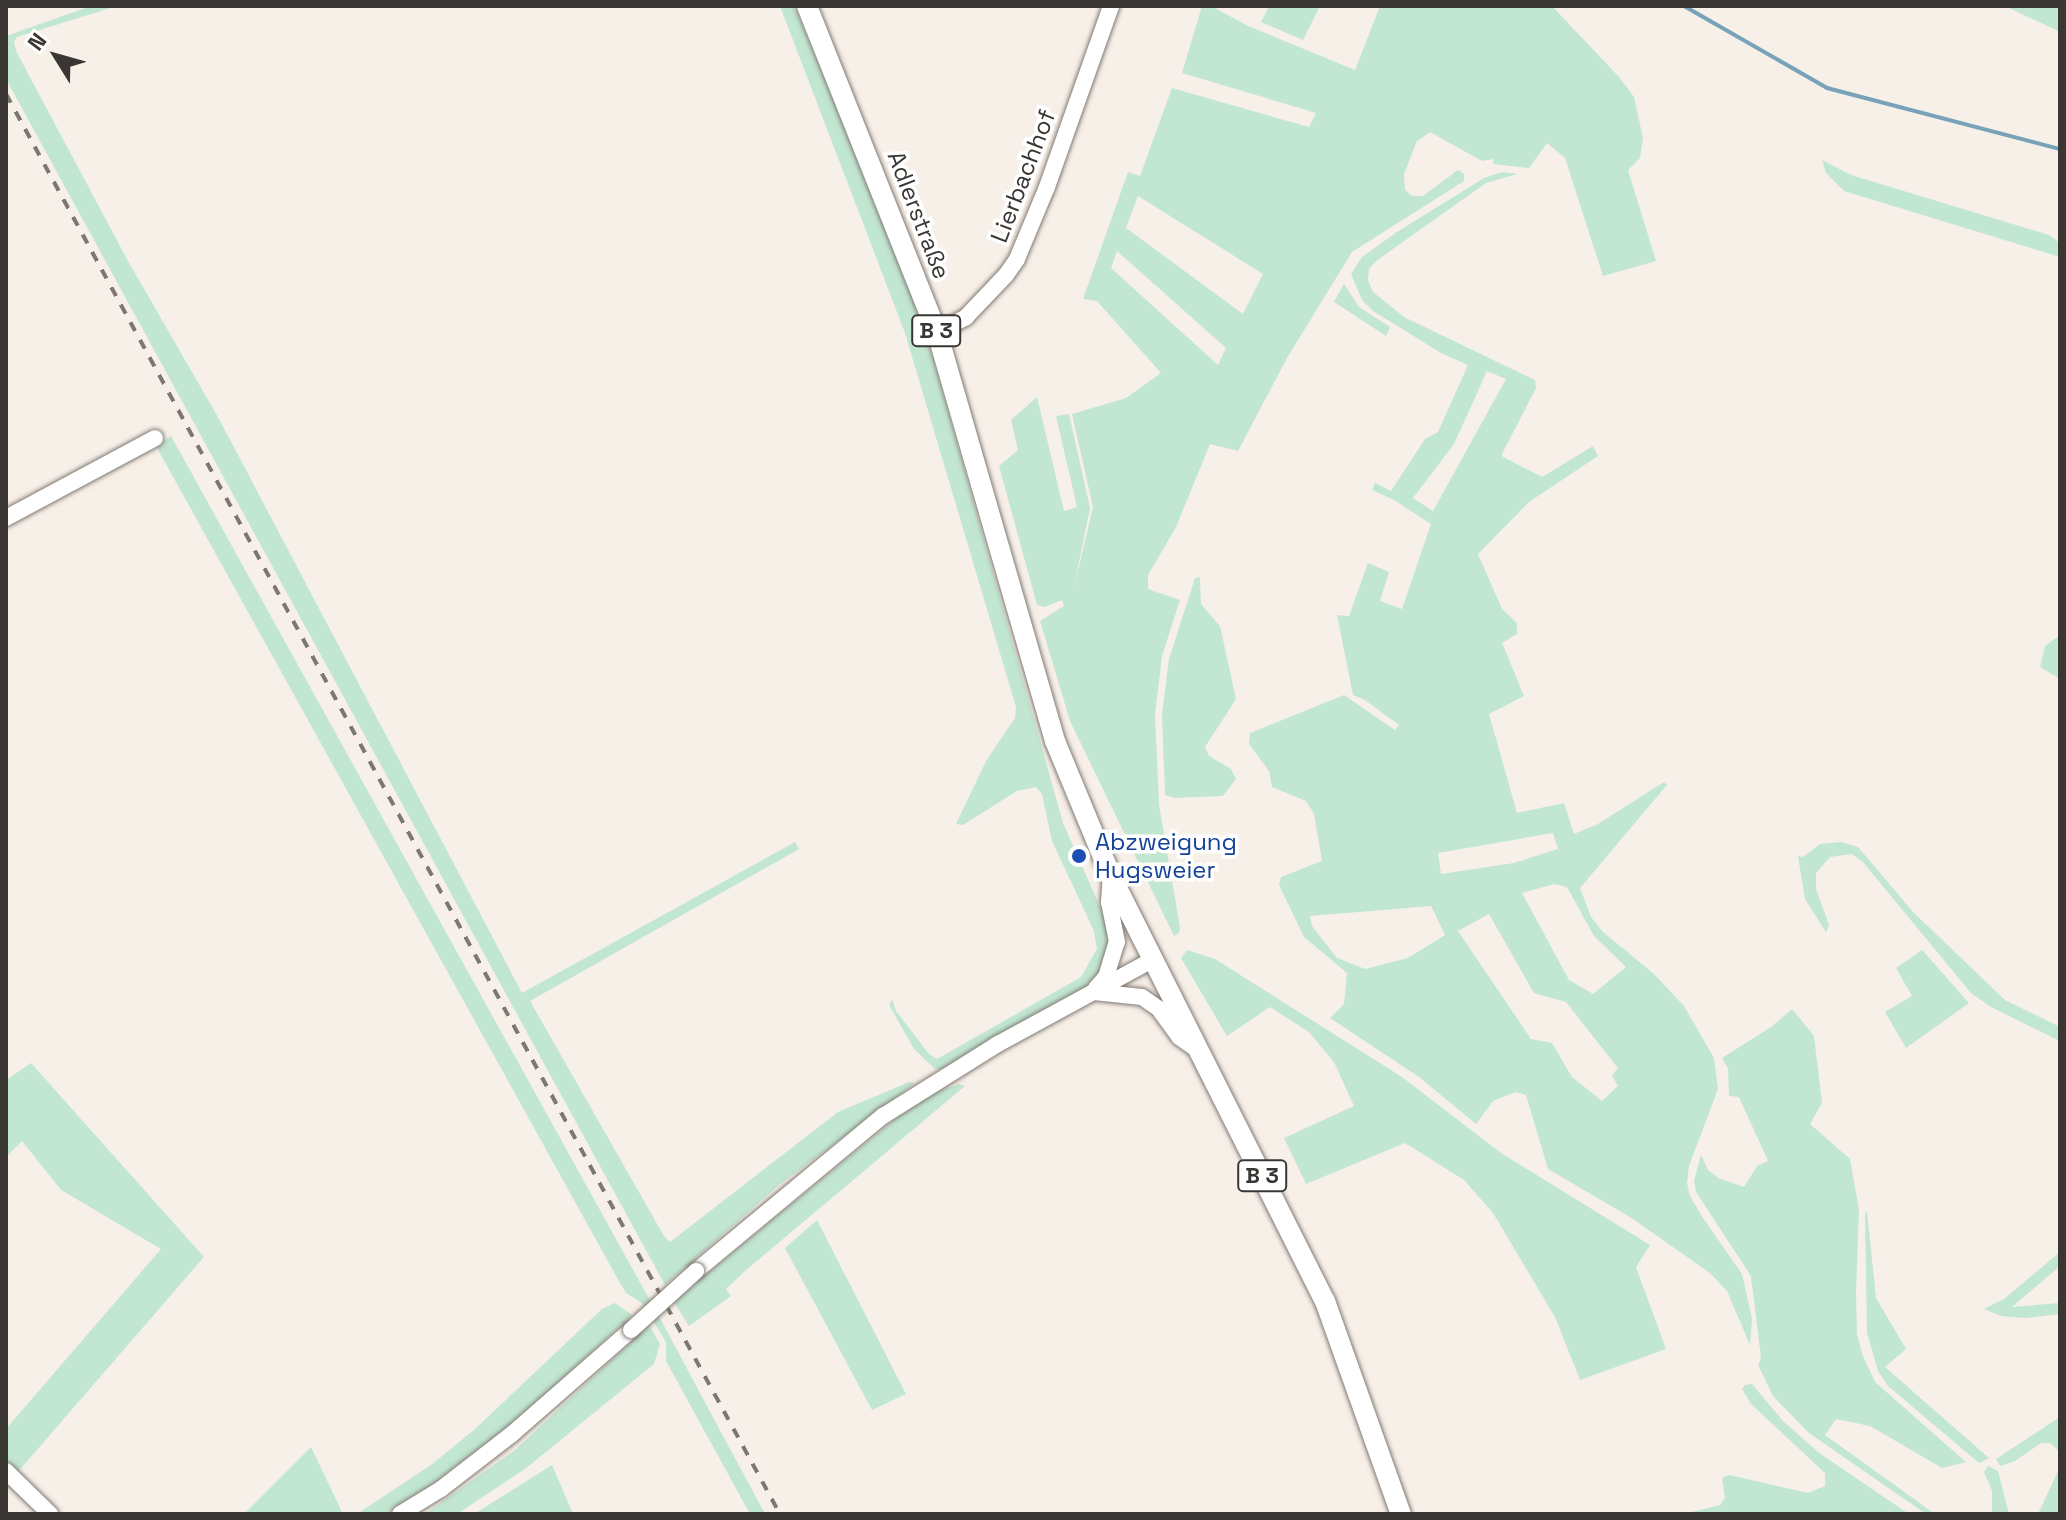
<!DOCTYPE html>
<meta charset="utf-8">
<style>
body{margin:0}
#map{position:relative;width:2066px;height:1520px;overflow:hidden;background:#f7f0e8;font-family:"Space Grotesk",sans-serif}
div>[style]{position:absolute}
.green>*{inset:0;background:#c1e6d1}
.stream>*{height:4px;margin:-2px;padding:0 2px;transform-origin:2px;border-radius:2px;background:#77a2b8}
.roads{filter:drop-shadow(0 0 2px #807a73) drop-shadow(0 0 2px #807a73)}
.minor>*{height:16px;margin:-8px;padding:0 8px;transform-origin:8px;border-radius:8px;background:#fff}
.major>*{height:20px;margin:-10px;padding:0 10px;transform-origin:10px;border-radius:10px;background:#fff}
.rail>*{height:4px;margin-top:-2px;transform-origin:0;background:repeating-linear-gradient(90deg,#7c7773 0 10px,transparent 0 20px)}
.bridges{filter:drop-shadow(0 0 2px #807a73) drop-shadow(0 0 2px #807a73)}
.minor-bridge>*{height:16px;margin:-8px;padding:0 8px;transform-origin:8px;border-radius:8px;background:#fff}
.dots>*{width:22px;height:22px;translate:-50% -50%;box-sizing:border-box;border:4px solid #fefffe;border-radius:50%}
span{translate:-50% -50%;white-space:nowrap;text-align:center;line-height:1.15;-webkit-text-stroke:7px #fefffe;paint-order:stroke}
.shield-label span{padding:2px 6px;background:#fefffe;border:2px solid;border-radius:6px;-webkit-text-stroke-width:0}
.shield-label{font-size:22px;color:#393633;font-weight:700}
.street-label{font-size:24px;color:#393633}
.transit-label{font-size:24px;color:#164399}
.left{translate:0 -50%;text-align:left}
.frame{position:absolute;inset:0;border:8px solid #393633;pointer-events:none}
.north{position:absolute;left:16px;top:16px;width:80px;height:80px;-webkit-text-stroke:6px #fefffe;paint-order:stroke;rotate:307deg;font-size:22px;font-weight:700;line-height:32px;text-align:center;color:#393633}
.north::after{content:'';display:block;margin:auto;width:28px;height:36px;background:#393633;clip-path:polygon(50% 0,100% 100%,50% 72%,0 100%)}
</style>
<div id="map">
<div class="green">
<div style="clip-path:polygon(91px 6px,117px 6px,17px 37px,14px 42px,16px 51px,128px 261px,219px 419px,522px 993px,795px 842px,799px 849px,530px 1001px,664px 1236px,670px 1242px,838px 1112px,909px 1082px,915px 1083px,779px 1185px,665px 1285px,6px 79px,6px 36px)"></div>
<div style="clip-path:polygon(780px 6px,794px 6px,866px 175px,907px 282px,935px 365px,1063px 823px,1108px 925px,1107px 953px,1099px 973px,1087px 987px,945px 1069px,935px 1069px,914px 1049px,889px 1005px,892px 999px,896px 1011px,929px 1054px,937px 1059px,1081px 977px,1097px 949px,1094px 931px,1052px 841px,1042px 794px,1036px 787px,1017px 791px,963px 825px,956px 824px,986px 761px,1015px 718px,1016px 707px,905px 333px)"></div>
<div style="clip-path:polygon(evenodd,1202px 6px,1211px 6px,1248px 26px,1355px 70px,1380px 6px,1552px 6px,1619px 77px,1634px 97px,1643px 138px,1640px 158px,1628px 170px,1656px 261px,1603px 276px,1565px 158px,1547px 143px,1529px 168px,1494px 164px,1493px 159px,1482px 161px,1430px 132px,1417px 141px,1404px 174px,1405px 190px,1412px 196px,1423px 196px,1458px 170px,1464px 174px,1464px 181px,1352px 252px,1287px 358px,1238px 451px,1210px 444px,1176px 527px,1148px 575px,1148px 589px,1180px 600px,1162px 656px,1155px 714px,1159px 805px,1180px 927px,1179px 933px,1174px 936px,1070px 721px,1040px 621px,1064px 606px,1062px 600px,1045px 607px,1037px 605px,999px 466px,1018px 450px,1011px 420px,1037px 397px,1064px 511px,1077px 507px,1056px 416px,1069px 414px,1090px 508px,1073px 592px,1093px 507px,1072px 414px,1126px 398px,1161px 373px,1097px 301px,1083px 299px,1128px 172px,1140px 176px,1172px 88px,1309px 127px,1316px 113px,1182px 73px,1202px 6px,1138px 196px,1263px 274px,1243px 314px,1126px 228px,1138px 196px,1202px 6px,1117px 251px,1226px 348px,1218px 365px,1111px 268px,1117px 251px)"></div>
<div style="clip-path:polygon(1269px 6px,1320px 6px,1303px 40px,1261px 22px)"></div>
<div style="clip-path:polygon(2008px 6px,2060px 6px,2060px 32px,2009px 8px)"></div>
<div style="clip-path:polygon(1822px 160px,1851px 175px,2049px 235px,2060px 243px,2060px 257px,1844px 191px,1826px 173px)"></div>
<div style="clip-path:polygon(evenodd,1502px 172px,1517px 174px,1486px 183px,1376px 261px,1369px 269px,1368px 280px,1373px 292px,1404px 317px,1535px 380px,1536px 388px,1502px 454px,1503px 457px,1542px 477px,1593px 446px,1598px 456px,1529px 502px,1478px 554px,1502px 609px,1517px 623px,1517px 634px,1502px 643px,1524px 696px,1489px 714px,1517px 813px,1564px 803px,1574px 834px,1598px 824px,1664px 782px,1667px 785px,1580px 888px,1591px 917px,1603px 932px,1654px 974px,1684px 1006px,1714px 1058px,1718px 1089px,1689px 1166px,1687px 1183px,1690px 1196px,1703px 1218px,1742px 1274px,1752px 1319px,1750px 1345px,1727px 1291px,1710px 1273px,1630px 1217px,1548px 1169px,1526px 1095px,1516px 1092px,1493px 1101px,1476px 1124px,1419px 1077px,1330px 1018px,1344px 1004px,1347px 973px,1304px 937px,1279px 885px,1281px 877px,1322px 861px,1314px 814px,1306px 801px,1272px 787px,1269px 771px,1249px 744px,1250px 733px,1344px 695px,1395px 730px,1399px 725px,1365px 700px,1353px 695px,1337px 615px,1349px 616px,1368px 563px,1389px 572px,1380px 601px,1402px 609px,1431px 524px,1394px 500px,1372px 490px,1375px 483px,1391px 491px,1425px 439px,1438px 432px,1468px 365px,1441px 353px,1373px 311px,1362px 300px,1351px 274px,1362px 257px,1397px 232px,1484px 178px,1502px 172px,1487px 371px,1506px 379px,1433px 511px,1413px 498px,1454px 444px,1487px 371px,1502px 172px,1553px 833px,1558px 849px,1514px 863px,1441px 874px,1438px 853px,1553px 833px,1502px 172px,1554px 884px,1567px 887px,1594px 936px,1626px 967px,1593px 994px,1569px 980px,1522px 893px,1554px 884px,1502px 172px,1431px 906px,1445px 935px,1408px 958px,1365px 969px,1337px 958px,1312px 926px,1310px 916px,1431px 906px,1502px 172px,1489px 914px,1534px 993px,1566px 1002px,1618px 1068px,1612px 1076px,1618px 1086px,1602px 1101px,1572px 1077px,1552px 1043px,1531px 1039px,1458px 931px,1489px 914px)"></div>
<div style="clip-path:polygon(1344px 284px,1359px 307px,1390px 327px,1386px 336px,1334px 302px)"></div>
<div style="clip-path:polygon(171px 436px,662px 1322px,765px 1514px,750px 1514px,666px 1361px,666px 1342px,642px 1303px,626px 1293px,620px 1283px,156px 446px)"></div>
<div style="clip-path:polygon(1200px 577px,1201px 604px,1220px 626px,1236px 699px,1205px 747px,1209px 756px,1231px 769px,1236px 779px,1223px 796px,1175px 798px,1165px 795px,1162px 714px,1169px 659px,1195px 578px)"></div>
<div style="clip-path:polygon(2060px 635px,2060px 679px,2040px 667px,2045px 646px)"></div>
<div style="clip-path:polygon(1841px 842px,1858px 847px,1913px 912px,2005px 1000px,2060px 1027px,2060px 1041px,1991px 1007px,1971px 993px,1862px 861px,1852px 854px,1830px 857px,1816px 873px,1816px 889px,1829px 925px,1826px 932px,1805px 899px,1798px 856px,1803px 857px,1820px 844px)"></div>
<div style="clip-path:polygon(1187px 950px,1215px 959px,1402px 1077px,1501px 1153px,1650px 1245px,1636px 1267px,1666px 1349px,1580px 1380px,1555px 1317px,1493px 1213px,1464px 1180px,1405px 1143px,1306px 1184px,1284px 1138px,1354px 1106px,1334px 1062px,1309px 1032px,1270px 1007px,1227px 1036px,1181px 958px)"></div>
<div style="clip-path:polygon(1922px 950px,1969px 1003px,1906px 1048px,1885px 1012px,1912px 996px,1896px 968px)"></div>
<div style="clip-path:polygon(1792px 1009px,1814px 1036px,1822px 1103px,1810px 1124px,1850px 1159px,1859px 1210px,1856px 1292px,1857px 1335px,1863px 1356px,1875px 1382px,1966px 1462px,1942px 1468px,1870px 1426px,1836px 1419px,1825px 1435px,1935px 1514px,1926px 1514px,1809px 1433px,1773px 1396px,1758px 1365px,1761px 1358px,1751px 1276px,1696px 1192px,1694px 1181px,1701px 1155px,1708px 1170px,1718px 1178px,1744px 1187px,1757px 1166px,1768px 1161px,1739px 1097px,1729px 1096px,1728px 1068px,1722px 1058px,1771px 1027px)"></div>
<div style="clip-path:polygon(31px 1063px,204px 1257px,17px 1473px,6px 1463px,6px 1429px,161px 1249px,61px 1190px,22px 1141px,6px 1157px,6px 1080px)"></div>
<div style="clip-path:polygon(959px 1084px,965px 1086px,745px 1271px,726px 1289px,731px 1296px,689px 1326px,674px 1302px,702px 1278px,900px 1115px,934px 1093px)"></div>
<div style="clip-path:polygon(1867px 1211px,1876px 1298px,1906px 1349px,1885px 1367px,1989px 1458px,1979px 1463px,1888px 1386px,1878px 1371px,1867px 1333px,1865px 1215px)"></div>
<div style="clip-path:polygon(817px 1220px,906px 1394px,872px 1410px,785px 1248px)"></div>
<div style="clip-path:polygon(2060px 1252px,2060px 1266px,2012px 1307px,2060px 1303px,2060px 1314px,2025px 1318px,2001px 1316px,1984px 1309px,2004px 1299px)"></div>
<div style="clip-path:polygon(615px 1303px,632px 1315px,523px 1415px,421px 1493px,385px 1514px,357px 1514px,431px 1465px,475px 1429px,602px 1309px)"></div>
<div style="clip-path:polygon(649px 1325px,660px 1344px,654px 1364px,525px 1469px,457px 1514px,425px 1514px,515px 1450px)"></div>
<div style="clip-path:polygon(1752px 1384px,1783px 1421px,1819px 1453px,1909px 1514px,1684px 1514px,1720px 1505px,1725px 1498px,1722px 1478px,1729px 1475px,1808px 1493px,1825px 1486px,1825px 1473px,1751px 1404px,1742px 1389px,1745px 1385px)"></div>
<div style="clip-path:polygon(2060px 1417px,2060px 1452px,2050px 1443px,2041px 1443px,2015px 1461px,2000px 1466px,1996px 1459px)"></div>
<div style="clip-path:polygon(311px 1447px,343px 1514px,244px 1514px)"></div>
<div style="clip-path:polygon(2060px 1458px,2060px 1514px,2038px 1514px,2059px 1469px)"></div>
<div style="clip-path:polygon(552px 1465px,573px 1514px,474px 1514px)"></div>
<div style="clip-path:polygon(1988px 1466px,1998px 1471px,2009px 1514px,1992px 1514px,1992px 1491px,1984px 1472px)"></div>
</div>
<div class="stream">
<div style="left:1684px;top:6px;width:165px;rotate:29.8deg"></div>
<div style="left:1827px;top:88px;width:241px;rotate:14.7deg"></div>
</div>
<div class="roads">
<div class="minor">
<div style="left:937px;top:332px;width:33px;rotate:-27deg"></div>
<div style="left:966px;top:317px;width:58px;rotate:-46.4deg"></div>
<div style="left:1006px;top:275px;width:19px;rotate:-55deg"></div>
<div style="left:1017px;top:259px;width:78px;rotate:-67.4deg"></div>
<div style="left:1047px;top:187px;width:192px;rotate:-70.5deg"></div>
<div style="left:6px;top:518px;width:169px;rotate:-28.2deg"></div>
<div style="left:1096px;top:988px;width:15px;rotate:-48deg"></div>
<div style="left:1106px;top:977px;width:37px;rotate:-73deg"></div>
<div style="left:1117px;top:942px;width:41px;rotate:-101.3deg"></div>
<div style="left:1109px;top:902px;width:26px;rotate:-86deg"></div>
<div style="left:1094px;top:992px;width:48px;rotate:5.9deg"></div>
<div style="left:1142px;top:997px;width:21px;rotate:35deg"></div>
<div style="left:1159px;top:1009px;width:34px;rotate:54deg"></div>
<div style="left:1179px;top:1037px;width:24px;rotate:35deg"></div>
<div style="left:696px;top:1271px;width:243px;rotate:-39.7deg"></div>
<div style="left:883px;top:1116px;width:136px;rotate:-32.1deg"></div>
<div style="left:998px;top:1044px;width:178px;rotate:-28.6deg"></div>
<div style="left:6px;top:1471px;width:62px;rotate:44.3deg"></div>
<div style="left:400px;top:1514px;width:48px;rotate:-31.4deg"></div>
<div style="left:441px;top:1489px;width:90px;rotate:-37.8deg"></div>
<div style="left:512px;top:1434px;width:158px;rotate:-41.2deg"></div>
</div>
<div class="major">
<div style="left:807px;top:6px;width:351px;rotate:68.3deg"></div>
<div style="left:937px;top:332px;width:426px;rotate:73.9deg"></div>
<div style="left:1055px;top:741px;width:146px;rotate:67.5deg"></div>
<div style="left:1111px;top:876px;width:476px;rotate:63.3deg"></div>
<div style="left:1325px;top:1301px;width:226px;rotate:70.4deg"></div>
</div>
</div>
<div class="rail">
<div style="left:6px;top:94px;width:1617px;rotate:61.41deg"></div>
</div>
<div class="bridges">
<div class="minor-bridge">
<div style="left:631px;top:1330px;width:88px;rotate:-42.2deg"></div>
</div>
</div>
<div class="dots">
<div style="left:1079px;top:856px;background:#1a4fb4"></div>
</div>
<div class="shield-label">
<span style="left:936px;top:331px">B 3</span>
<span style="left:1262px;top:1176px">B 3</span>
</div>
<div class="street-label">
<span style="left:1023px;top:176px;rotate:-69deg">Lierbachhof</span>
<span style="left:919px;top:215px;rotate:69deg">Adlerstraße</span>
</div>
<div class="transit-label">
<span class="left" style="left:1095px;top:856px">Abzweigung<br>Hugsweier</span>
</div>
<div class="frame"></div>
<div class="north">N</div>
</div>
